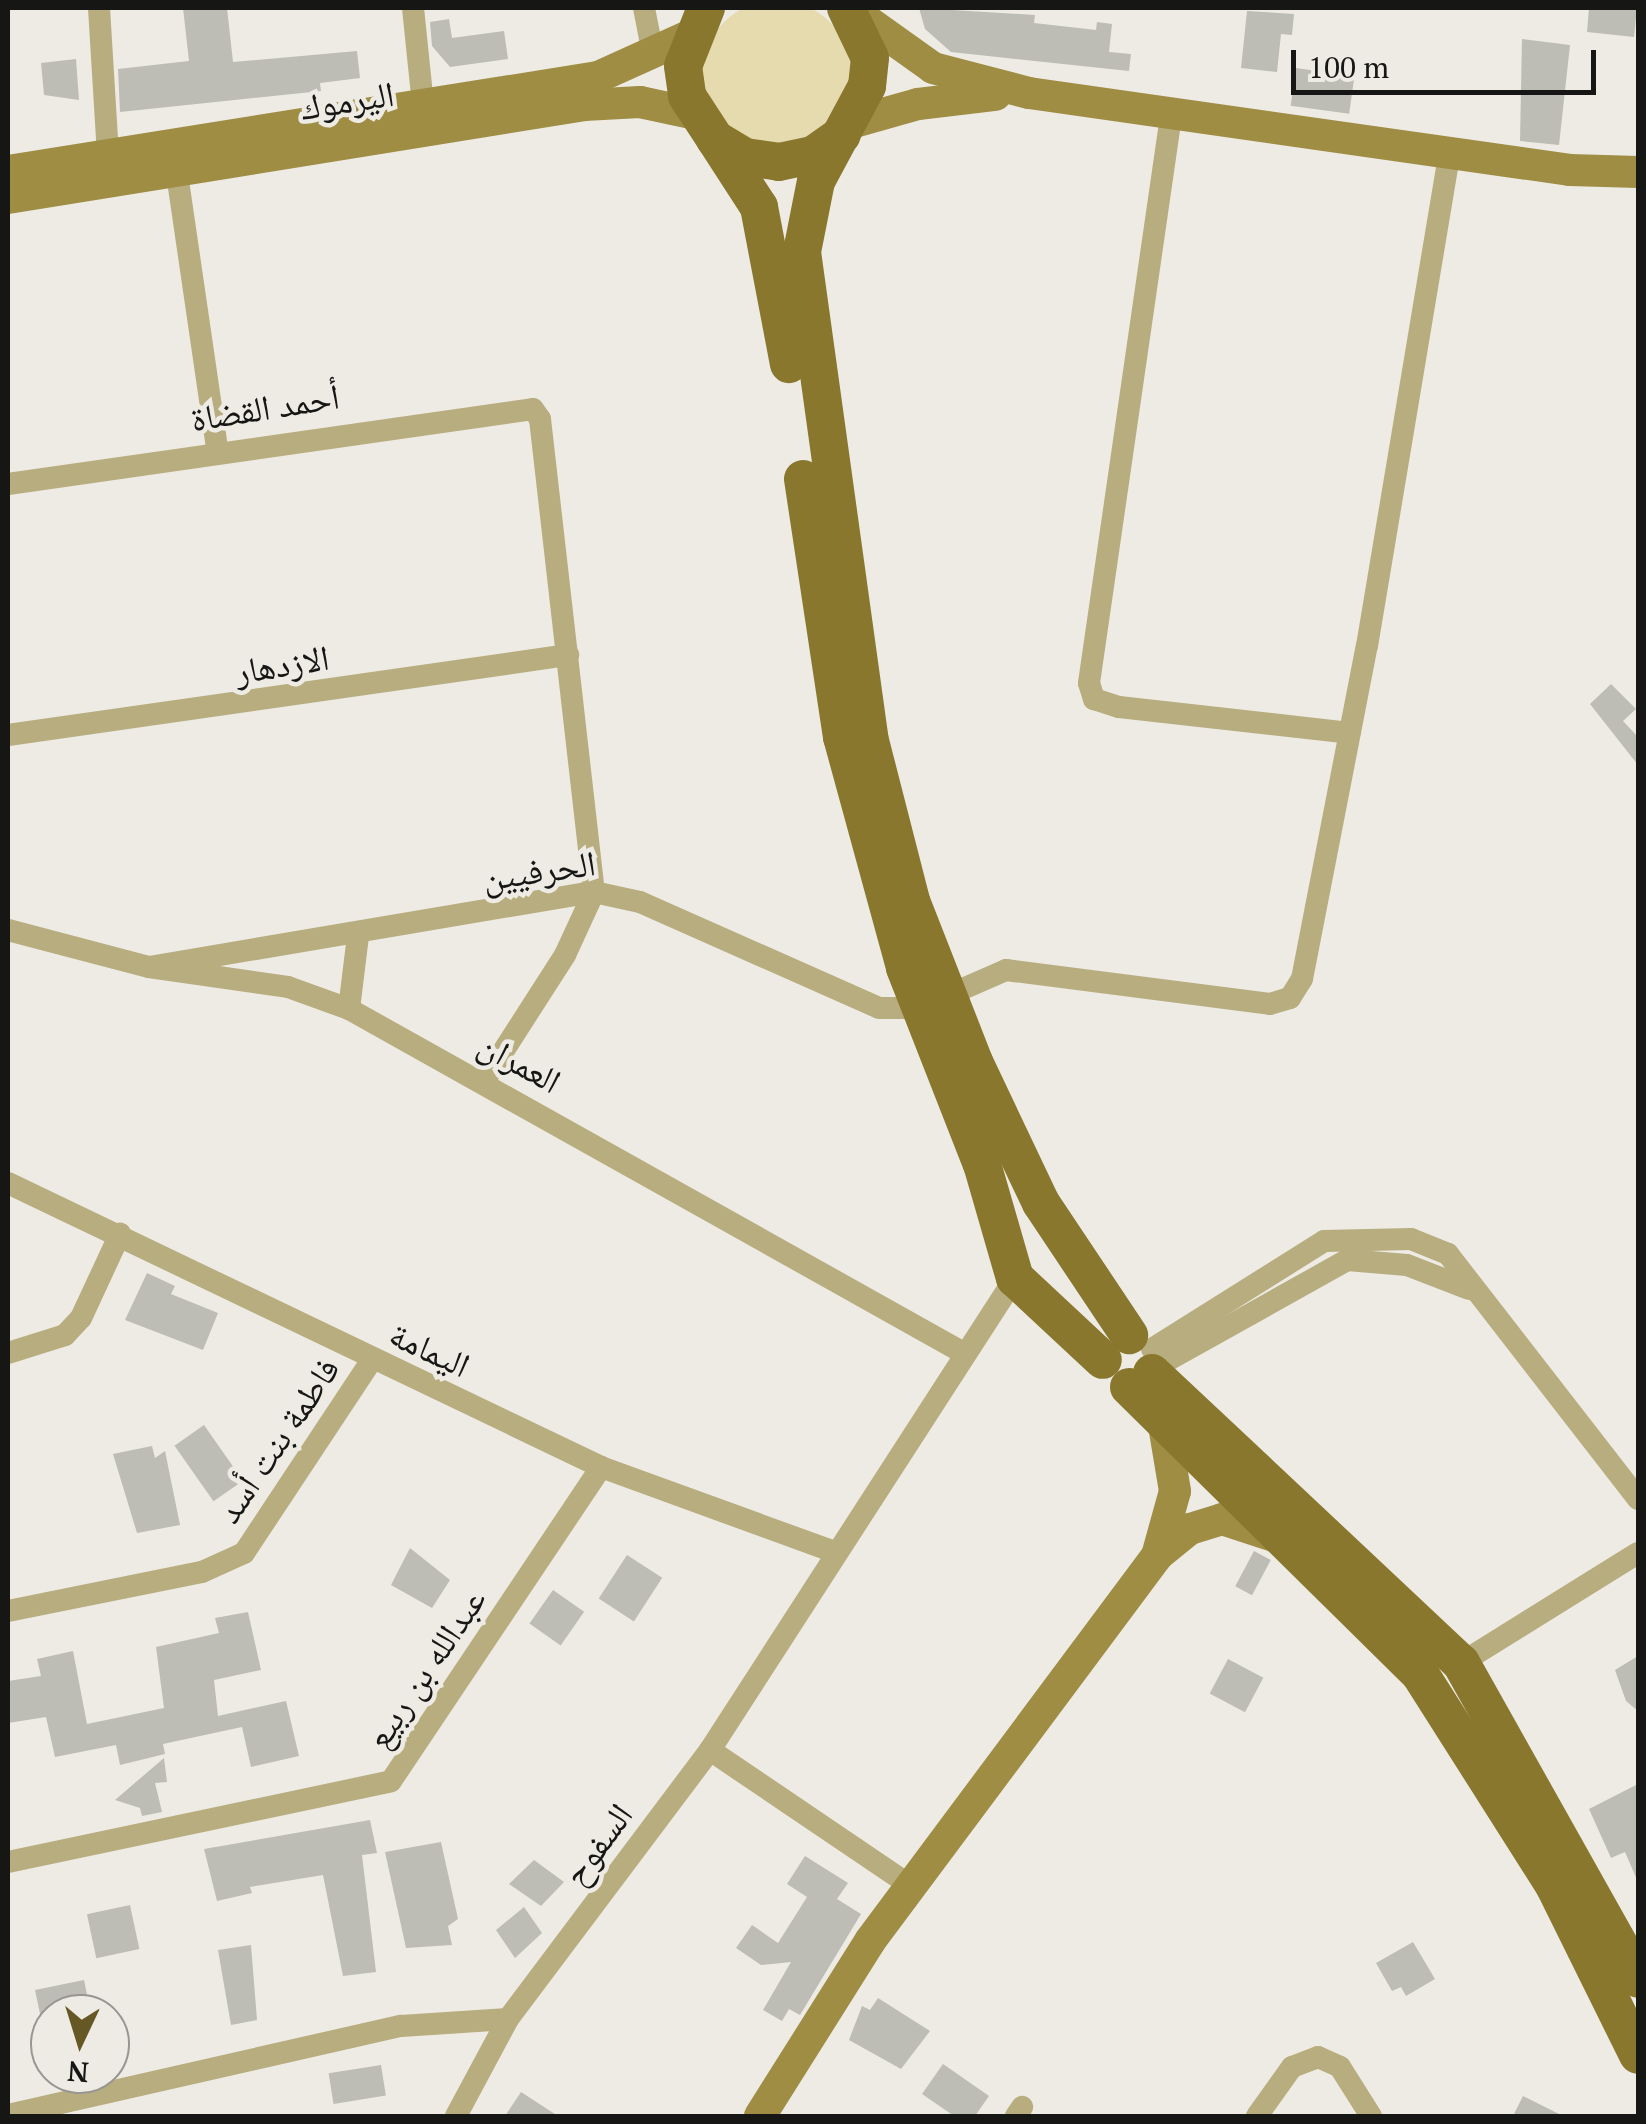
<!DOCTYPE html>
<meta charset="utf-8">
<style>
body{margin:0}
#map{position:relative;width:1646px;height:2124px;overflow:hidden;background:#edebe4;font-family:"PT Serif","Noto Naskh Arabic",serif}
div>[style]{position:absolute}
.green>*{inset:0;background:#e6dbaf}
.round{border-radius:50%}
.building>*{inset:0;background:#bdbcb5;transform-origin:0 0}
.street>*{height:22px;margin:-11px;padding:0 11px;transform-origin:11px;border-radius:11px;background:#b8ad7f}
.secondary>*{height:32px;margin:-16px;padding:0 16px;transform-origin:16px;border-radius:16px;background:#9f8d44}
.primary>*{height:38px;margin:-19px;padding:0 19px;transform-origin:19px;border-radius:19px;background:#89772d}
span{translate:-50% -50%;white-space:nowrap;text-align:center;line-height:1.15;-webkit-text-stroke:9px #edebe4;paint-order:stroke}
.street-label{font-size:35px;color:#161614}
.frame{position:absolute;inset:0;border:10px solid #161614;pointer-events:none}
.north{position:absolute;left:30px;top:1994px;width:100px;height:100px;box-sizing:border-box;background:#edebe4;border:2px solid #979691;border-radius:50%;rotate:184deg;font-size:28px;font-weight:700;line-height:40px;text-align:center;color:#161614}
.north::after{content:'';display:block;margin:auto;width:35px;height:45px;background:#655825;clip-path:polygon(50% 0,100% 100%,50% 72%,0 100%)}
.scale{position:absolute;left:1291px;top:50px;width:305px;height:45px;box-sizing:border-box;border:5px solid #161614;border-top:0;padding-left:12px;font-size:30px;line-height:35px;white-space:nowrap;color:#161614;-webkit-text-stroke:8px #edebe4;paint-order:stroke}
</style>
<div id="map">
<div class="green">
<div class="round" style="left:702px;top:0;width:150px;height:150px"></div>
</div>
<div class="building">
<div style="clip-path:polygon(183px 8px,227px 8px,233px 62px,357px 51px,360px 78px,320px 83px,321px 91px,120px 112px,118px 69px,189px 61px)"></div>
<div style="clip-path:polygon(919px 8px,1035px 15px,1034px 23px,1096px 30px,1097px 22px,1112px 24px,1109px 52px,1131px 54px,1129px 71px,951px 52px,925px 29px)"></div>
<div style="clip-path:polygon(1589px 8px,1637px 8px,1634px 37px,1587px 32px)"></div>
<div style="clip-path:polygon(1247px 11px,1294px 14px,1292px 35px,1281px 34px,1277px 72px,1241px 68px)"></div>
<div style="clip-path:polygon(449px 19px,452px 38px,504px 31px,508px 59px,450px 67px,432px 46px,430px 22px)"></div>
<div style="clip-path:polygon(1522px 39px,1570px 45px,1559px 145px,1520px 141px)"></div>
<div style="clip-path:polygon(76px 59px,79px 100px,44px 95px,41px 63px)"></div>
<div style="left:1296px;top:68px;width:59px;height:38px;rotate:8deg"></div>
<div style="clip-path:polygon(1611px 684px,1636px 709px,1623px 721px,1638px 737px,1638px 765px,1590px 704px)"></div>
<div style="clip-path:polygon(147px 1273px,175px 1286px,171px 1294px,218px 1313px,203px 1350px,125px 1320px)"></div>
<div style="left:204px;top:1425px;width:68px;height:36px;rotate:55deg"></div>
<div style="clip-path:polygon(152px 1446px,155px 1458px,165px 1451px,180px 1525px,137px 1533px,113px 1454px)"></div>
<div style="clip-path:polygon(410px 1548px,450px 1580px,432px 1608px,391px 1585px)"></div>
<div style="left:1254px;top:1551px;width:19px;height:40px;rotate:28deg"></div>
<div style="left:627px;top:1555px;width:42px;height:52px;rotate:33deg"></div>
<div style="left:553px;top:1590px;width:38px;height:41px;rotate:35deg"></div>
<div style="clip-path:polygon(248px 1612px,261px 1670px,214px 1680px,218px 1716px,286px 1701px,299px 1756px,251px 1767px,242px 1727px,163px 1744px,165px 1754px,120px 1765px,116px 1745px,55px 1757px,46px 1717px,8px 1723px,8px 1681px,41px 1676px,37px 1659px,73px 1651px,87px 1724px,164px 1708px,156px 1647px,219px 1633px,215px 1618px)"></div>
<div style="clip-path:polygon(1638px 1656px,1638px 1711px,1626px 1701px,1615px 1670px)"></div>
<div style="left:1228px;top:1659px;width:40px;height:39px;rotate:28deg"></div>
<div style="clip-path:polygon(164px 1758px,167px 1782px,155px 1783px,162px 1812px,142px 1816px,140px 1808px,115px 1800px)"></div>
<div style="clip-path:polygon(1638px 1784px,1638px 1882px,1625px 1852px,1611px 1858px,1589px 1809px)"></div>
<div style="clip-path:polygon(370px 1820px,377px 1853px,362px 1855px,376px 1972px,343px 1976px,323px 1875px,250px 1887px,252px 1893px,217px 1901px,204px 1849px)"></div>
<div style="clip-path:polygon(441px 1842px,458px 1919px,448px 1926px,452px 1945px,406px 1948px,385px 1852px)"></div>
<div style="clip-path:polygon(805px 1856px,848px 1883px,837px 1899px,861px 1914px,800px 2015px,789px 2009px,782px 2021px,763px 2010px,791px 1962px,761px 1965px,736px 1948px,752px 1925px,778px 1943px,807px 1897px,787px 1884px)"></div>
<div style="clip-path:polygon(534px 1860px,564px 1882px,541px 1906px,509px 1884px)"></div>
<div style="left:130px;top:1905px;width:45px;height:44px;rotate:78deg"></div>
<div style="clip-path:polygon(524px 1907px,542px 1933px,515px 1958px,496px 1930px)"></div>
<div style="clip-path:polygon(1413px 1942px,1435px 1979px,1406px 1996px,1401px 1987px,1392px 1991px,1376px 1963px)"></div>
<div style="clip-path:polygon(251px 1945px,257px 2020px,231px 2025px,218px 1950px)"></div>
<div style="clip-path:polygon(84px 1980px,91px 2014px,40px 2014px,35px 1990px)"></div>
<div style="clip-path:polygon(878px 1998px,930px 2031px,901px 2069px,849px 2040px,862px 2006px,870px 2010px)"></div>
<div style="clip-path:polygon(943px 2064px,989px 2096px,975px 2116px,954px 2116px,922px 2094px)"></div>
<div style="left:381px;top:2065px;width:31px;height:53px;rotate:81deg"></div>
<div style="clip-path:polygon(521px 2092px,558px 2116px,505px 2116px)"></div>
<div style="clip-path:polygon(1523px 2096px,1563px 2116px,1513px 2116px)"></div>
</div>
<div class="street">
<div style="left:99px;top:8px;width:147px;rotate:86.5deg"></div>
<div style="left:413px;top:8px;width:98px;rotate:84.1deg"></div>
<div style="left:644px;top:8px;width:47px;rotate:78.9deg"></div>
<div style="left:1171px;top:116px;width:573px;rotate:98.23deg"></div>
<div style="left:1089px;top:683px;width:17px;rotate:73deg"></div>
<div style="left:1094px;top:699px;width:26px;rotate:18deg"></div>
<div style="left:1119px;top:707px;width:232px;rotate:6.4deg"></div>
<div style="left:175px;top:160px;width:292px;rotate:81.7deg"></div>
<div style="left:8px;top:484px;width:530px;rotate:-8.13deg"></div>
<div style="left:533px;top:409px;width:12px;rotate:55deg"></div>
<div style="left:540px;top:419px;width:476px;rotate:83.5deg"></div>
<div style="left:594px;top:892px;width:69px;rotate:114.7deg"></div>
<div style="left:565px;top:955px;width:150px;rotate:122.7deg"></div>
<div style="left:8px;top:735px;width:566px;rotate:-8.13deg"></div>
<div style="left:8px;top:930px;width:146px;rotate:14.7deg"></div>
<div style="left:149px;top:967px;width:140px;rotate:8.2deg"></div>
<div style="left:288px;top:987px;width:65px;rotate:19.8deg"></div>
<div style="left:349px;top:1009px;width:702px;rotate:29.23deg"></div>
<div style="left:149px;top:967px;width:451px;rotate:-9.6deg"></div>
<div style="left:594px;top:892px;width:47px;rotate:12.3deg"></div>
<div style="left:640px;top:902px;width:261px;rotate:23.9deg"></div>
<div style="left:879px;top:1008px;width:40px"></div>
<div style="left:919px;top:1008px;width:95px;rotate:-23.6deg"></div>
<div style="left:1006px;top:970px;width:266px;rotate:7.3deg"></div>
<div style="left:1270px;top:1004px;width:21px;rotate:-17deg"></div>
<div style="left:1290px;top:998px;width:22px;rotate:-58deg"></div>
<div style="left:1302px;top:979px;width:339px;rotate:-79deg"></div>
<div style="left:1367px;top:646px;width:499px;rotate:-80.5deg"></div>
<div style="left:349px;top:1009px;width:74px;rotate:-83deg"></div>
<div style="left:8px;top:1183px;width:657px;rotate:25.59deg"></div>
<div style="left:601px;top:1467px;width:249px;rotate:20deg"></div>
<div style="left:1152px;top:1349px;width:203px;rotate:-32.1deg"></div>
<div style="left:1324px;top:1241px;width:87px;rotate:-1.3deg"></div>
<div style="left:1411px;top:1239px;width:40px;rotate:22deg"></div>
<div style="left:1448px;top:1254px;width:310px;rotate:52.2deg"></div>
<div style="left:8px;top:1353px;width:60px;rotate:-17.5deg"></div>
<div style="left:65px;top:1335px;width:23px;rotate:-47deg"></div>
<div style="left:81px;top:1318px;width:93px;rotate:-65.1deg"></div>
<div style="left:1154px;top:1368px;width:221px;rotate:-29.2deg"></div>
<div style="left:1347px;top:1260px;width:60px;rotate:4.8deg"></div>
<div style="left:1407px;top:1265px;width:66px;rotate:21.2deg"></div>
<div style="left:8px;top:1611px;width:198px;rotate:-11.4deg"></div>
<div style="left:202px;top:1572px;width:46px;rotate:-24.3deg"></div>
<div style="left:244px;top:1553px;width:230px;rotate:-56.5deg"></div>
<div style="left:1461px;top:1663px;width:208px;rotate:-31.9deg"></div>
<div style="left:710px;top:1750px;width:243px;rotate:34.1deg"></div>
<div style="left:8px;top:1862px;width:391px;rotate:-11.9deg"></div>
<div style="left:391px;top:1781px;width:378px;rotate:-56.2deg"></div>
<div style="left:8px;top:2115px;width:403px;rotate:-12.8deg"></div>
<div style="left:401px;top:2026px;width:107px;rotate:-3.7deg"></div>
<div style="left:508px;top:2019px;width:336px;rotate:-53.1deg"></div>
<div style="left:710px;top:1750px;width:562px;rotate:-57.13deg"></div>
<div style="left:456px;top:2116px;width:110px;rotate:-61.8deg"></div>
<div style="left:1016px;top:2116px;width:11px;rotate:-56deg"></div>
<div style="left:1257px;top:2116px;width:60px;rotate:-54.5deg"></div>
<div style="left:1292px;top:2067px;width:28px;rotate:-21deg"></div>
<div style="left:1318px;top:2057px;width:24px;rotate:24deg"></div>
<div style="left:1340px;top:2067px;width:58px;rotate:57.7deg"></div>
</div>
<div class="secondary">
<div style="left:849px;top:8px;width:103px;rotate:35.5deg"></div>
<div style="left:933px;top:68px;width:99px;rotate:14.6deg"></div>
<div style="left:1029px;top:93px;width:546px;rotate:8.1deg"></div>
<div style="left:1570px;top:170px;width:68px;rotate:1.7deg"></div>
<div style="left:854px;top:122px;width:66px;rotate:-15.7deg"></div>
<div style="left:918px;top:104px;width:78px;rotate:-6.7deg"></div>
<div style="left:8px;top:171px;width:597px;rotate:-9.05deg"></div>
<div style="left:598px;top:77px;width:100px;rotate:-24.3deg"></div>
<div style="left:8px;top:198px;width:583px;rotate:-9.17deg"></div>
<div style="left:584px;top:105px;width:56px;rotate:-3.1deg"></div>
<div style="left:640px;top:102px;width:61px;rotate:12.2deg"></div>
<div style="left:1160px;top:1553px;width:38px;rotate:-39deg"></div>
<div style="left:1190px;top:1529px;width:34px;rotate:-17deg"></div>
<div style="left:1222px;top:1519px;width:58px;rotate:18.1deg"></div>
<div style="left:760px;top:2116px;width:207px;rotate:-57.8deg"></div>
<div style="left:870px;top:1941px;width:480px;rotate:-53.3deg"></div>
<div style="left:1157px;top:1556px;width:67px;rotate:-74.5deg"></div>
<div style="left:1175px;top:1491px;width:67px;rotate:-99.5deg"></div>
</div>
<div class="primary">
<div style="left:706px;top:8px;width:62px;rotate:111.6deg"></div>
<div style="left:683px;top:66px;width:30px;rotate:82deg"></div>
<div style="left:687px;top:96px;width:51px;rotate:56.9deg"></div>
<div style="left:715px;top:139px;width:35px;rotate:31deg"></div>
<div style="left:745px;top:157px;width:34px;rotate:8deg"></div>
<div style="left:779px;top:162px;width:35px;rotate:-12deg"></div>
<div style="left:813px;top:155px;width:35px;rotate:-35deg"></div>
<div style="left:846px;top:8px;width:55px;rotate:64.4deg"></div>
<div style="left:870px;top:58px;width:28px;rotate:96deg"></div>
<div style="left:867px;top:86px;width:108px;rotate:118.2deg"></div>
<div style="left:816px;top:181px;width:72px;rotate:101.2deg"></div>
<div style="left:802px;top:252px;width:490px;rotate:82.1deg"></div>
<div style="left:869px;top:737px;width:169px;rotate:75.6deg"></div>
<div style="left:911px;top:901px;width:173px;rotate:68.6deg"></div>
<div style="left:974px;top:1062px;width:156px;rotate:64.6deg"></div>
<div style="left:1041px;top:1203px;width:159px;rotate:56.3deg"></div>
<div style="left:715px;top:139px;width:81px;rotate:57.1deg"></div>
<div style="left:759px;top:207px;width:160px;rotate:79.2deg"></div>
<div style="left:803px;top:479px;width:261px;rotate:81.4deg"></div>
<div style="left:842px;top:737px;width:239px;rotate:74.7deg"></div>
<div style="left:905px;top:968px;width:211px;rotate:68.6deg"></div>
<div style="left:982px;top:1164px;width:119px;rotate:73.9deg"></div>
<div style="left:1015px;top:1278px;width:120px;rotate:43deg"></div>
<div style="left:1152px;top:1373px;width:424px;rotate:43.2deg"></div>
<div style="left:1461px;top:1663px;width:362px;rotate:60.7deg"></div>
<div style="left:1129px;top:1387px;width:409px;rotate:44.6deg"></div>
<div style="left:1420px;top:1674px;width:252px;rotate:57.6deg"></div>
<div style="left:1555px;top:1887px;width:187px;rotate:63.7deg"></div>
</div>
<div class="street-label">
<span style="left:347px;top:100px;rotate:-9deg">اليرموك</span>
<span style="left:265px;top:407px;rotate:-9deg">أحمد القضاة</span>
<span style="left:282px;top:664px;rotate:-9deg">الازدهار</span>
<span style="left:539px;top:870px;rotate:-8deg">الحرفيين</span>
<span style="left:520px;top:1062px;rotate:29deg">العمران</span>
<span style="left:430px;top:1349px;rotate:25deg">اليمامة</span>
<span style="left:277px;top:1440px;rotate:-56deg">فاطمة بنت أسد</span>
<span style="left:425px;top:1668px;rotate:-56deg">عبدالله بن ربيع</span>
<span style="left:597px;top:1844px;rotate:-54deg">السفوح</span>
</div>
<div class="frame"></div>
<div class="north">N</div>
<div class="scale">100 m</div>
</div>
